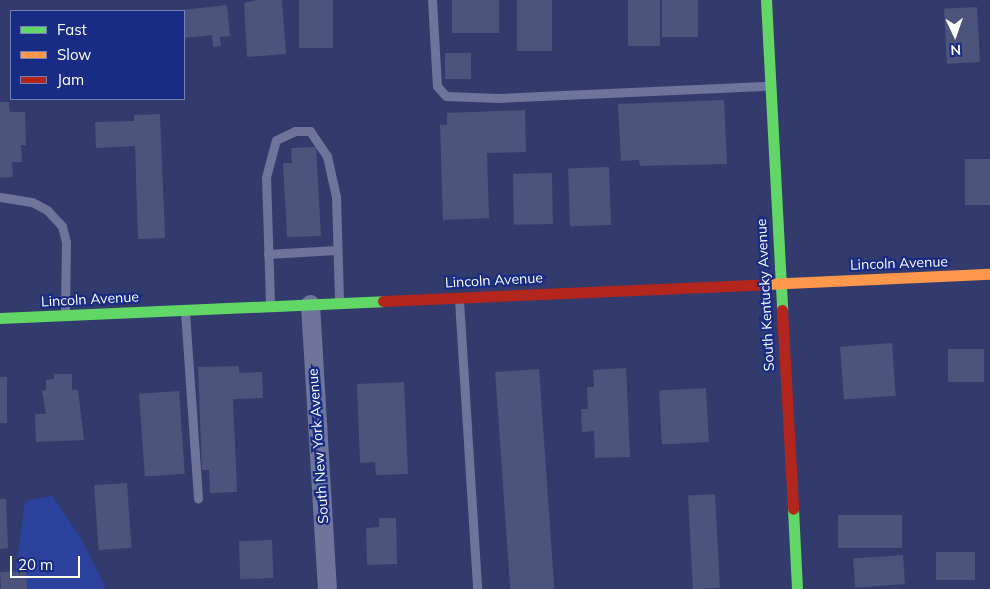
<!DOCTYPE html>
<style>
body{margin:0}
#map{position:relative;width:990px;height:589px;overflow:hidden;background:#323b6c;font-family:Mulish,sans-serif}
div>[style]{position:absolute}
.green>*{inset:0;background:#2c429c}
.building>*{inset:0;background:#4c547b;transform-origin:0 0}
.lane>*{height:9px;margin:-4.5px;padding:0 4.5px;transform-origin:4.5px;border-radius:4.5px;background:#6e749a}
.street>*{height:19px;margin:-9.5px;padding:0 9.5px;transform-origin:9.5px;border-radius:9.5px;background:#6e749a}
.fast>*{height:11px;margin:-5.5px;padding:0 5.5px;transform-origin:5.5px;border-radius:5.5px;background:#63d668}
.slow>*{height:11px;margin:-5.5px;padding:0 5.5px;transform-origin:5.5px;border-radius:5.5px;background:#ff974d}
.jam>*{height:11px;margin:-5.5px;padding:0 5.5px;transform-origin:5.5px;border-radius:5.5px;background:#b3261e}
span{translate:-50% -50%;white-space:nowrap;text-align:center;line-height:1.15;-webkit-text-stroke:4.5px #192c84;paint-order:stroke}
.street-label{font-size:14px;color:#fff}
.legend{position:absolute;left:10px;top:10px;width:175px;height:90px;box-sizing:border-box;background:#192c84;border:1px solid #7580b5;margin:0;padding:6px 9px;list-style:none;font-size:15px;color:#fff}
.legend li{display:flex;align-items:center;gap:10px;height:25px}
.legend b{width:25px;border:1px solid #7580b5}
.north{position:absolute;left:930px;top:10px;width:50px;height:50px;-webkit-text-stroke:4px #192c84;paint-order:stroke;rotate:177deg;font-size:14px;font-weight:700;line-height:20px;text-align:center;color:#fff}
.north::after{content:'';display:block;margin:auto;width:18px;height:22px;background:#fff;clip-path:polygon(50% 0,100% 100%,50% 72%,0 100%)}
.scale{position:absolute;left:10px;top:556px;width:70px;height:22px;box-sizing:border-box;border:2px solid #fff;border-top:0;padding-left:6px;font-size:15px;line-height:18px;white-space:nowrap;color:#fff;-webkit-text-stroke:4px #192c84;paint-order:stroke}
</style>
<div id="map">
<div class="green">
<div style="clip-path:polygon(52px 496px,81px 538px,106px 589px,13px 589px,25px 501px)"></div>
</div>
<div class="building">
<div style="clip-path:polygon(257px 0,282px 0,286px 54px,247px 57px,244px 3px)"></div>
<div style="left:299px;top:0;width:34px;height:48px"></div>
<div style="left:452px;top:0;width:47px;height:33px"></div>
<div style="left:517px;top:0;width:35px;height:51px"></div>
<div style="left:628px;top:0;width:32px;height:46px"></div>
<div style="left:662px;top:0;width:36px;height:37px"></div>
<div style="clip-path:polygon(227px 5px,230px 36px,220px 37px,221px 46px,213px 47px,212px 35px,184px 38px,184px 11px,173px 11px)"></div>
<div style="left:977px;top:7px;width:55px;height:33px;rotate:87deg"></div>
<div style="left:471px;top:53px;width:26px;height:26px;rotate:90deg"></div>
<div style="clip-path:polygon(724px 100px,727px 164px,640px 166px,639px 160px,621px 161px,618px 104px)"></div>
<div style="clip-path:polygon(0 102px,9px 102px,10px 112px,25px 112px,26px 145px,21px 145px,22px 162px,12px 162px,13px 177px,0 178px)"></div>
<div style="clip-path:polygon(525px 110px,526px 152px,487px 153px,489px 218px,443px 220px,440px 125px,447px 125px,447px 113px)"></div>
<div style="clip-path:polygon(160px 114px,165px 238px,138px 239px,135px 146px,96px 148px,95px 122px,134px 121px,134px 115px)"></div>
<div style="clip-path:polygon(316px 147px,321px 236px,287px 237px,283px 163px,292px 163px,291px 148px)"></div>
<div style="left:990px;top:159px;width:46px;height:25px;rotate:90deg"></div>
<div style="left:609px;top:167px;width:58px;height:41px;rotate:88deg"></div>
<div style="left:552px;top:173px;width:51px;height:39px;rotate:89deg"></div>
<div style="left:892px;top:343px;width:53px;height:52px;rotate:86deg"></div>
<div style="left:984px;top:349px;width:33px;height:36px;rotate:90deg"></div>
<div style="clip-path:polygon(239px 366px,239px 373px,262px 372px,263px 398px,233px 399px,237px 492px,210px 493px,209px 470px,202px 470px,198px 367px)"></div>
<div style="clip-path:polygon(626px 368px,630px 457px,595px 458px,594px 431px,582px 432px,581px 409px,588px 409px,587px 387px,594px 387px,593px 370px)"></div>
<div style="left:539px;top:369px;width:220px;height:44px;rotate:86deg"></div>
<div style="clip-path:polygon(54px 374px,72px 374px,72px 390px,78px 390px,84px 440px,36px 442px,35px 414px,46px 414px,42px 390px,46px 390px,46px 380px,54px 379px)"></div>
<div style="left:0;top:377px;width:7px;height:46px"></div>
<div style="clip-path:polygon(404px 382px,408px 474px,376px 475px,375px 462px,360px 463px,357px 384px)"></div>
<div style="left:706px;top:388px;width:54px;height:47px;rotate:87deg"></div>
<div style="left:179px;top:391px;width:83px;height:40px;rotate:86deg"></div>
<div style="left:127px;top:483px;width:65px;height:33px;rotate:86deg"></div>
<div style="left:715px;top:494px;width:94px;height:27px;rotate:87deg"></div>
<div style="clip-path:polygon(0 499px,6px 499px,8px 548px,0 549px)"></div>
<div style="left:902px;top:515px;width:33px;height:64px;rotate:90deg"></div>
<div style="clip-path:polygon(379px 518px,396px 518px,397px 564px,367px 565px,366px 528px,379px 527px)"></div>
<div style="left:272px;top:540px;width:38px;height:33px;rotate:88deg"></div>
<div style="left:936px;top:552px;width:39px;height:28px"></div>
<div style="left:903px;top:555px;width:29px;height:50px;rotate:86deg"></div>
<div style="left:26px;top:571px;width:18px;height:26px;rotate:87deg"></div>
</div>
<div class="lane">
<div style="left:432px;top:0;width:86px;rotate:86.7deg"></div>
<div style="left:437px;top:86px;width:13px;rotate:48deg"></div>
<div style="left:446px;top:96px;width:52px;rotate:2.2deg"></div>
<div style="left:498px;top:98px;width:269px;rotate:-2.6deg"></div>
<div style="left:0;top:197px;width:32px;rotate:9deg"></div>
<div style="left:32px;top:202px;width:17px;rotate:28deg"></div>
<div style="left:47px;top:210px;width:22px;rotate:47deg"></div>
<div style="left:62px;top:226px;width:16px;rotate:76deg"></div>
<div style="left:66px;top:242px;width:70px;rotate:90.8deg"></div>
<div style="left:268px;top:254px;width:68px;rotate:-3.4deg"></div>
<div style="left:459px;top:300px;width:290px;rotate:86.4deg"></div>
<div style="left:270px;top:303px;width:126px;rotate:-91.8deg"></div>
<div style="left:266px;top:177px;width:38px;rotate:-75deg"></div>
<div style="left:276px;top:140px;width:21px;rotate:-25deg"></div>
<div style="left:295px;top:131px;width:15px"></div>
<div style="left:310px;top:131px;width:30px;rotate:56deg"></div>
<div style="left:327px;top:156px;width:42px;rotate:77.6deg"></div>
<div style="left:336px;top:197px;width:104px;rotate:88.3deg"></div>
<div style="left:185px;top:312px;width:187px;rotate:86deg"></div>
</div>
<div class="street">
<div style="left:310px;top:304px;width:286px;rotate:86.6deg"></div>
</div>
<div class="fast">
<div style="left:766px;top:0;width:310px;rotate:87deg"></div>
<div style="left:0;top:318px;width:383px;rotate:-2.5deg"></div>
<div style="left:793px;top:509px;width:80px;rotate:87.1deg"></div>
</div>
<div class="slow">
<div style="left:766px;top:284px;width:224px;rotate:-2.6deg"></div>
</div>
<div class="jam">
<div style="left:383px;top:301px;width:383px;rotate:-2.5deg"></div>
<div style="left:782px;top:310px;width:199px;rotate:86.8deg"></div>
</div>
<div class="street-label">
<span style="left:899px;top:263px;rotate:-2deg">Lincoln Avenue</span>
<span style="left:494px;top:280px;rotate:-3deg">Lincoln Avenue</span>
<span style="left:765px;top:295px;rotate:-93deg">South Kentucky Avenue</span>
<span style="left:90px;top:299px;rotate:-3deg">Lincoln Avenue</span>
<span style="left:318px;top:446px;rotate:-94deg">South New York Avenue</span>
</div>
<ul class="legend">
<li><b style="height:6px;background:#63d668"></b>Fast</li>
<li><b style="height:6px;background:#ff974d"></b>Slow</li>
<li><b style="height:6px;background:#b3261e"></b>Jam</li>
</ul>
<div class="north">N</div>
<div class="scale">20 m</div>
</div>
